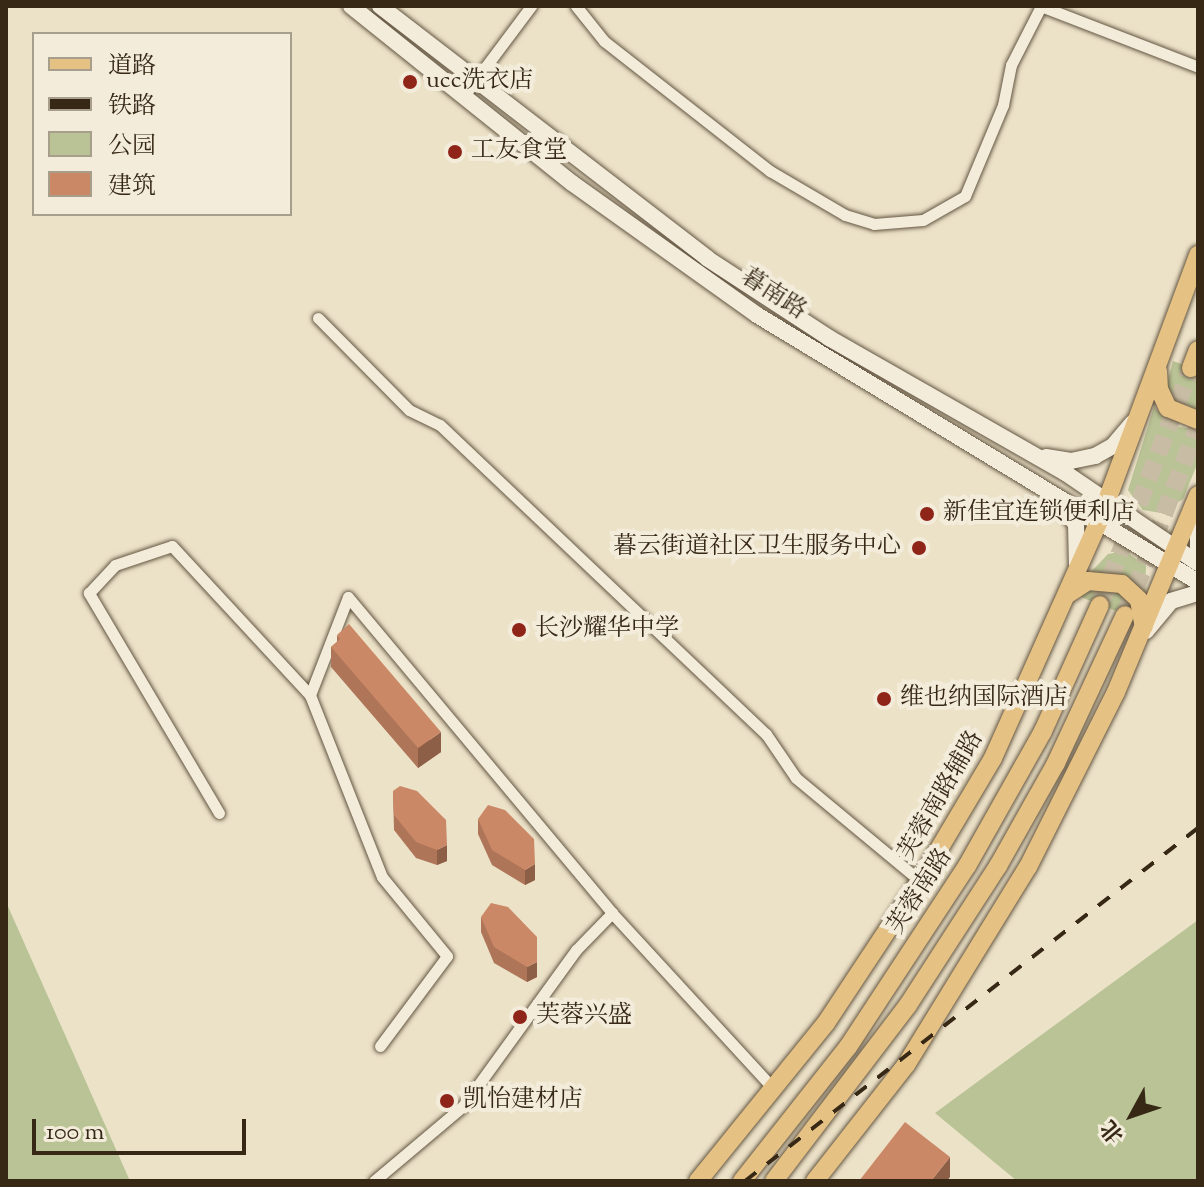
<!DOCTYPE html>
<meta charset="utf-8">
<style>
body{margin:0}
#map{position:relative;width:1204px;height:1187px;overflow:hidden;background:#ece2c8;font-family:"Sorts Mill Goudy","Noto Serif SC",serif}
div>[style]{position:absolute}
.green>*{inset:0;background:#b9c395}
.trunk-tunnel>*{height:18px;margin-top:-9px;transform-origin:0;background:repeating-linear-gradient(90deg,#c8bda4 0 18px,transparent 0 27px)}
.roads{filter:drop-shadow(0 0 2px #645642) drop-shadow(0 0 2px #645642)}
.minor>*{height:11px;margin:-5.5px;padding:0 5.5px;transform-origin:5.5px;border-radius:5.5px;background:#f3ecdb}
.secondary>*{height:16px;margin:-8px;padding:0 8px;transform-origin:8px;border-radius:8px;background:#f3ecdb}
.primary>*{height:18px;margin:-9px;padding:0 9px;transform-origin:9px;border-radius:9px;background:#e6c184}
.trunk>*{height:18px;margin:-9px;padding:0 9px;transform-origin:9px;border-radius:9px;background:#e6c184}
.rail>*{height:4px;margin-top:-2px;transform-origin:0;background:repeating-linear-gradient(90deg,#362815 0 14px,transparent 0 28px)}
.wall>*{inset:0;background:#ae7558}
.shaded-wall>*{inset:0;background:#8d5f47}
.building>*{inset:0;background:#ca8866}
.dots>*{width:22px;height:22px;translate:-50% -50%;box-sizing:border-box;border:4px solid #f3ecdb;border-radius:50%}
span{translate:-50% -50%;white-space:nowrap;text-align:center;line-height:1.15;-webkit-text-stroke:8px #f3ecdb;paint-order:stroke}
.poi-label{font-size:24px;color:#362815}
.left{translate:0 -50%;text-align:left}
.right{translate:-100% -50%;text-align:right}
.street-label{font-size:24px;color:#362815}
.frame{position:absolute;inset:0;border:8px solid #362815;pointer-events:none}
.legend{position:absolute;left:32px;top:32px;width:260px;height:184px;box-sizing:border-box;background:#f3ecdb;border:2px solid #a79e8c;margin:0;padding:10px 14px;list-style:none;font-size:24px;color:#362815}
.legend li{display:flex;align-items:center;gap:16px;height:40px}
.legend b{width:40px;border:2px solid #a79e8c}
.north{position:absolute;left:1092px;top:1075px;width:80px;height:80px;-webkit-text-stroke:6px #f3ecdb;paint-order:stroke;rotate:230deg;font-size:22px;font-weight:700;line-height:32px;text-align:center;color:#362815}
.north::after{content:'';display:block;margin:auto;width:28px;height:36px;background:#362815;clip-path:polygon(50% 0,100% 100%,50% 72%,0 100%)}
.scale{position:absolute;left:32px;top:1119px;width:214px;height:36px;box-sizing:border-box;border:4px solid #362815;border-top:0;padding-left:10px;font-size:24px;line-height:28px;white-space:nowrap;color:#362815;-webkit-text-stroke:6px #f3ecdb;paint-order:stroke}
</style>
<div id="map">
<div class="green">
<div style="clip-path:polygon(1173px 361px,1198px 370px,1198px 410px,1172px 398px,1167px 384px)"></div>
<div style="clip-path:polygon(1154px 407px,1174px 426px,1198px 430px,1198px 462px,1183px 499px,1161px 513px,1143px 510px,1128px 490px)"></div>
<div style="clip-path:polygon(1125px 551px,1146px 566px,1145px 596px,1128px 579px,1091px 572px,1108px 554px)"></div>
<div style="clip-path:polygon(1088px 589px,1118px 590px,1134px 603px,1136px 619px,1081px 597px)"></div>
<div style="clip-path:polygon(6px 902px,130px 1181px,6px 1181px)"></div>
<div style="clip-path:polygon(1198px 920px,1198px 1181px,1017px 1181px,935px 1113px)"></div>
</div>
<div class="trunk-tunnel">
<div style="left:1100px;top:605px;width:254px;rotate:-69deg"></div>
<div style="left:1125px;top:615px;width:203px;rotate:-68.9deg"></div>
</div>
<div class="roads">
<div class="minor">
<div style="left:576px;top:6px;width:45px;rotate:51.3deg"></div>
<div style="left:604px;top:41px;width:211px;rotate:38.1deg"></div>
<div style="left:770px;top:171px;width:87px;rotate:30.4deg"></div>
<div style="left:845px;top:215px;width:30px;rotate:17deg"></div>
<div style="left:874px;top:224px;width:49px;rotate:-4.7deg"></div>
<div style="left:923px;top:220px;width:48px;rotate:-29.7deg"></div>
<div style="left:965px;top:196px;width:99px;rotate:-67.3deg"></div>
<div style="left:1003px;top:105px;width:41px;rotate:-78.7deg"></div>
<div style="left:1011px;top:65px;width:66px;rotate:-63deg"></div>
<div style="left:1041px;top:6px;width:168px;rotate:21.2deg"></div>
<div style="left:463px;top:97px;width:114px;rotate:-53.2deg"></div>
<div style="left:318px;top:318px;width:129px;rotate:45.3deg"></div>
<div style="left:409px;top:410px;width:34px;rotate:26deg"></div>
<div style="left:440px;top:425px;width:449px;rotate:43.5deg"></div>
<div style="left:766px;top:734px;width:53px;rotate:55.7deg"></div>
<div style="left:796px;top:778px;width:161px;rotate:39.7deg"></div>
<div style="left:219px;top:813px;width:256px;rotate:-120.6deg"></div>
<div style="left:89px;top:593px;width:38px;rotate:-47deg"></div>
<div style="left:115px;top:565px;width:60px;rotate:-18.4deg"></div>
<div style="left:172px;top:546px;width:203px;rotate:47.2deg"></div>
<div style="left:380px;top:1046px;width:112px;rotate:-53.3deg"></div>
<div style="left:447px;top:956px;width:102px;rotate:-129.4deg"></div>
<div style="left:382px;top:877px;width:196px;rotate:-111.6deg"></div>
<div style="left:310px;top:695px;width:105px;rotate:-68.8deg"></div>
<div style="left:348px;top:597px;width:412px;rotate:50.1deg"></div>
<div style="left:612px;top:913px;width:239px;rotate:47.4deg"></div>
<div style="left:374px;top:1181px;width:116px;rotate:-40.1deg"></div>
<div style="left:463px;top:1106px;width:193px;rotate:-54.1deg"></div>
<div style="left:576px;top:950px;width:52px;rotate:-45.8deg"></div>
</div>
<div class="secondary">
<div style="left:351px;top:6px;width:283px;rotate:38.7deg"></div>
<div style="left:572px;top:183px;width:227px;rotate:35.5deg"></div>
<div style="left:757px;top:315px;width:516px;rotate:31.19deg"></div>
<div style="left:380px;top:6px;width:414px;rotate:37.6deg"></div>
<div style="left:708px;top:259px;width:145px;rotate:33.1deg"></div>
<div style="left:829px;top:338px;width:271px;rotate:29.7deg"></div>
<div style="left:1064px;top:472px;width:162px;rotate:34.2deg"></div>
<div style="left:1046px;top:457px;width:25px;rotate:9deg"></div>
<div style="left:1071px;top:461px;width:25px;rotate:-12deg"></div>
<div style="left:1095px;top:456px;width:21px;rotate:-29deg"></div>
<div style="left:1113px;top:446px;width:30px;rotate:-50deg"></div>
<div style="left:1055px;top:499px;width:33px;rotate:50deg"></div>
<div style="left:1076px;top:524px;width:40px;rotate:88.6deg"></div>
<div style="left:1198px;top:507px;width:42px;rotate:90deg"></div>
<div style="left:1146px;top:631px;width:39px;rotate:-50deg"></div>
<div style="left:1171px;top:601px;width:28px;rotate:-17deg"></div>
</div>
<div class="primary">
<div style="left:1158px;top:371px;width:18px;rotate:87deg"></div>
<div style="left:1159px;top:389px;width:21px;rotate:65deg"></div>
<div style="left:1168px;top:408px;width:32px;rotate:22deg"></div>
<div style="left:1068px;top:594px;width:24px;rotate:-33deg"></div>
<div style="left:1088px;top:581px;width:34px;rotate:5deg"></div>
<div style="left:1122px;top:584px;width:23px;rotate:43deg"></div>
<div style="left:1139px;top:600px;width:27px;rotate:80deg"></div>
<div style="left:698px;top:1181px;width:203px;rotate:-51deg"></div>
<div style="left:826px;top:1023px;width:170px;rotate:-56.5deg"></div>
<div style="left:920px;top:881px;width:143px;rotate:-59.3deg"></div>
<div style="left:993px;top:758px;width:262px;rotate:-65.9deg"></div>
<div style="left:1100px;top:519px;width:282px;rotate:-69.6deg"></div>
<div style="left:815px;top:1181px;width:147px;rotate:-51.9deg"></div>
<div style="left:906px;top:1065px;width:233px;rotate:-58.4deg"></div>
<div style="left:1028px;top:867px;width:196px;rotate:-63.3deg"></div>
<div style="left:1116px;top:692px;width:213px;rotate:-67.4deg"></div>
</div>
<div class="trunk">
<div style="left:1191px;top:368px;width:19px;rotate:-69deg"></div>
<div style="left:742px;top:1181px;width:171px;rotate:-51.7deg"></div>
<div style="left:848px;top:1047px;width:217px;rotate:-56.7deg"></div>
<div style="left:967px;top:866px;width:155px;rotate:-60.6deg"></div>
<div style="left:1043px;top:731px;width:138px;rotate:-65.7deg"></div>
<div style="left:774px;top:1181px;width:221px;rotate:-52.7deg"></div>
<div style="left:908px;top:1005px;width:166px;rotate:-57.1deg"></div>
<div style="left:998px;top:866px;width:118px;rotate:-60.6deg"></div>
<div style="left:1056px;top:763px;width:163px;rotate:-65deg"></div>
</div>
</div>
<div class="rail">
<div style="left:745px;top:1181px;width:574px;rotate:-37.93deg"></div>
</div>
<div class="wall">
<div style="clip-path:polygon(337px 635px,441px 752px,418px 768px,331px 667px,331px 647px,337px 642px)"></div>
<div style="clip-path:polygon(393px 791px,447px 861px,437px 865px,416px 858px,394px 830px)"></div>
<div style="clip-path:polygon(478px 819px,535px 880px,525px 885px,492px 865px,478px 834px)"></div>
<div style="clip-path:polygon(481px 917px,537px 977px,527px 982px,494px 963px,481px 932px)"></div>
</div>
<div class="shaded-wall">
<div style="clip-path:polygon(441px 732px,441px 752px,418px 768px,418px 748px)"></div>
<div style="clip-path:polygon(447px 845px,447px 861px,437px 865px,437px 850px)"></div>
<div style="clip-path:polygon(535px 864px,535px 880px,525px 885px,525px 870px)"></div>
<div style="clip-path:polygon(537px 962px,537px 977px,527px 982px,527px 967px)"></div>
<div style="clip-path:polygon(950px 1157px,950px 1177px,947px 1181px,931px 1181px)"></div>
</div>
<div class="building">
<div style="clip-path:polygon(349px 624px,441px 732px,418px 748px,331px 647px,340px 639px,337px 635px)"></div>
<div style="clip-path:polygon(400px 786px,417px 791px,446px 820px,447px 845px,437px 850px,416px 842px,394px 815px,393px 791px)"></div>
<div style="clip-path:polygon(488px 805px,505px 810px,534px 839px,535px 864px,525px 870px,492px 850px,478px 819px)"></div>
<div style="clip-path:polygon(491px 903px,508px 907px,537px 937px,537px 962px,527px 967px,494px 947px,481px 917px)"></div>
<div style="clip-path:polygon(905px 1122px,950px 1157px,931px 1181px,859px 1181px)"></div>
</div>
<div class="dots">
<div style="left:410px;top:82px;background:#8f2418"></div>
<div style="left:455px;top:152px;background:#8f2418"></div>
<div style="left:927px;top:514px;background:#8f2418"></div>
<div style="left:919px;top:548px;background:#8f2418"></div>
<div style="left:519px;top:630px;background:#8f2418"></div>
<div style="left:884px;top:699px;background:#8f2418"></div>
<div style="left:520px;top:1017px;background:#8f2418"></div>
<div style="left:447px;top:1101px;background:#8f2418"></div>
</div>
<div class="poi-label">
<span class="left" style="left:426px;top:82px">ucc洗衣店</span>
<span class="left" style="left:471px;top:152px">工友食堂</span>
<span class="left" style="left:943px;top:514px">新佳宜连锁便利店</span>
<span class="right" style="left:901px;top:548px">暮云街道社区卫生服务中心</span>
<span class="left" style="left:535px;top:630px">长沙耀华中学</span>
<span class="left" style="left:900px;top:699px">维也纳国际酒店</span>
<span class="left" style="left:536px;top:1017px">芙蓉兴盛</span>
<span class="left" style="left:463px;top:1101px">凯怡建材店</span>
</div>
<div class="street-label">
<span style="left:773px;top:295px;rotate:33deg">暮南路</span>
<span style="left:942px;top:796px;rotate:-60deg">芙蓉南路辅路</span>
<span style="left:921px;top:892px;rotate:-57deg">芙蓉南路</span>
</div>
<div class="frame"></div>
<ul class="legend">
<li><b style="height:10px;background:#e6c184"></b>道路</li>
<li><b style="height:10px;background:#362815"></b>铁路</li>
<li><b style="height:22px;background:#b9c395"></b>公园</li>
<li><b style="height:22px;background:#ca8866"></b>建筑</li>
</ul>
<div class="north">北</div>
<div class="scale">100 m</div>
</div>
